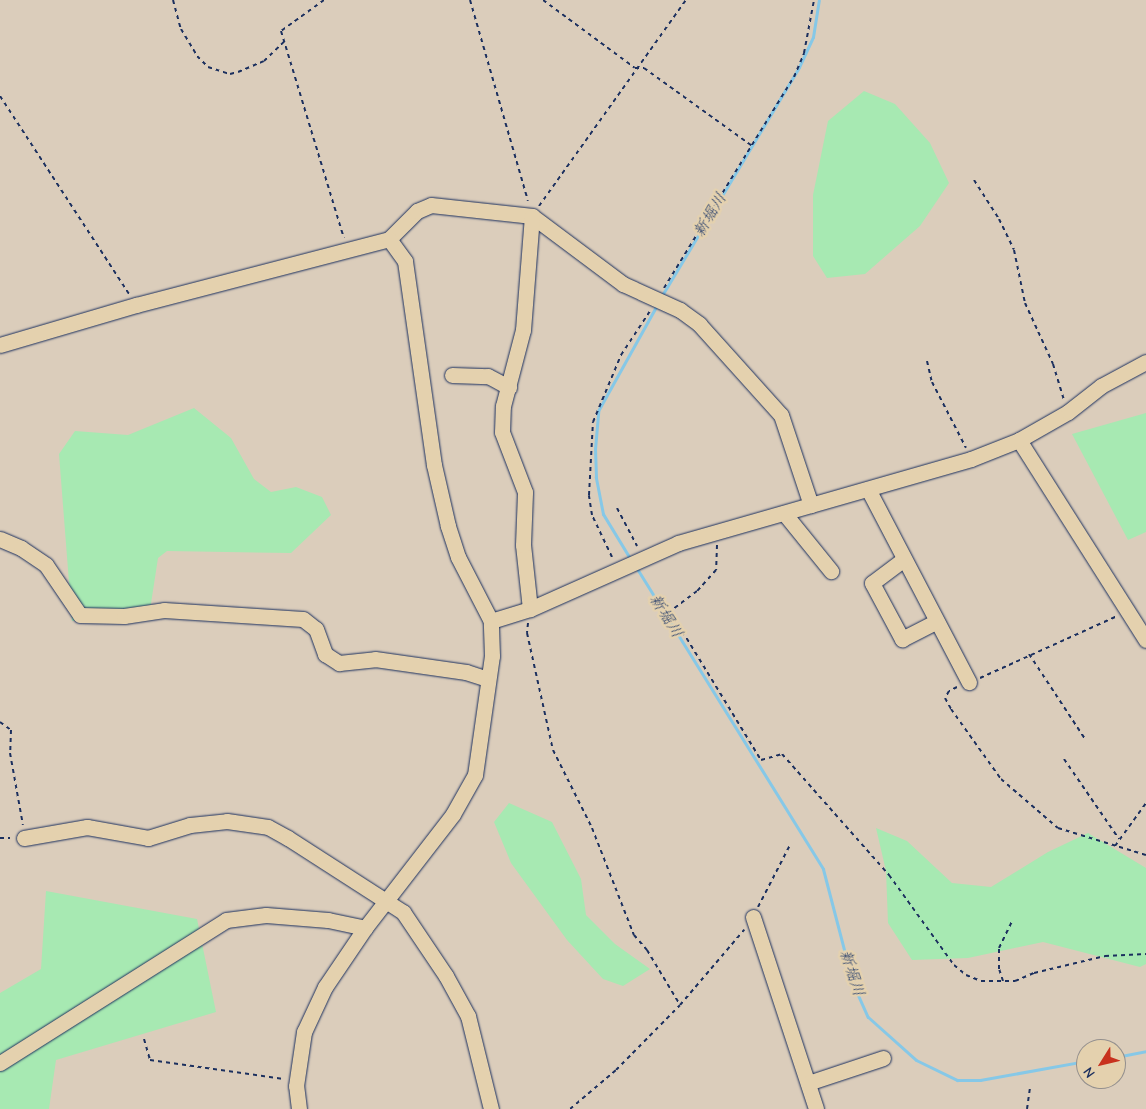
<!DOCTYPE html>
<meta charset="utf-8">
<style>
body{margin:0}
#map{position:relative;width:1146px;height:1109px;overflow:hidden;background:#dbcdbb;font-family:"Comic Neue","Klee One",sans-serif}
div>[style]{position:absolute}
.green>*{inset:0;background:#a7e9b2}
.stream>*{height:3px;margin:-1.5px;padding:0 1.5px;transform-origin:1.5px;border-radius:1.5px;background:#86c8e7}
.path>*{height:2px;margin-top:-1px;transform-origin:0;background:repeating-linear-gradient(90deg,#1b2f5e 0 4px,transparent 0 8px)}
.roads{filter:drop-shadow(0 0 1px #1b2f5e) drop-shadow(0 0 1px #1b2f5e)}
.minor>*{height:15px;margin:-7.5px;padding:0 7.5px;transform-origin:7.5px;border-radius:7.5px;background:#e4d1ae}
span{translate:-50% -50%;white-space:nowrap;text-align:center;line-height:1.15;-webkit-text-stroke:5px #e4d1ae;paint-order:stroke}
.water-label{font-size:16px;color:#263e6c;font-style:italic}
.north{position:absolute;left:1076px;top:1039px;width:50px;height:50px;box-sizing:border-box;background:#e4d1ae;border:1px solid #94908e;border-radius:50%;rotate:234deg;font-size:14px;font-weight:700;line-height:20px;text-align:center;color:#1b2f5e}
.north::after{content:'';display:block;margin:auto;width:18px;height:22px;background:#c8321e;clip-path:polygon(50% 0,100% 100%,50% 72%,0 100%)}
</style>
<div id="map">
<div class="green">
<div style="clip-path:polygon(864px 91px,895px 104px,930px 143px,949px 183px,920px 226px,865px 274px,827px 278px,813px 256px,813px 195px,828px 121px)"></div>
<div style="clip-path:polygon(194px 408px,231px 438px,254px 479px,271px 492px,296px 487px,322px 497px,331px 515px,291px 553px,167px 551px,158px 558px,150px 610px,72px 621px,59px 454px,75px 431px,128px 435px)"></div>
<div style="clip-path:polygon(1146px 413px,1146px 532px,1128px 540px,1072px 434px)"></div>
<div style="clip-path:polygon(509px 803px,552px 822px,581px 879px,586px 915px,615px 944px,650px 969px,623px 986px,603px 979px,567px 940px,511px 863px,494px 822px)"></div>
<div style="clip-path:polygon(876px 828px,907px 841px,952px 883px,991px 887px,1048px 852px,1088px 833px,1146px 868px,1146px 964px,1140px 967px,1043px 942px,968px 958px,912px 960px,888px 923px,886px 871px)"></div>
<div style="clip-path:polygon(46px 891px,197px 919px,216px 1012px,56px 1060px,49px 1109px,0 1109px,0 993px,41px 969px)"></div>
</div>
<div class="stream">
<div style="left:661px;top:297px;width:268px;rotate:-59deg"></div>
<div style="left:799px;top:67px;width:33px;rotate:-65deg"></div>
<div style="left:813px;top:37px;width:37px;rotate:-81deg"></div>
<div style="left:631px;top:560px;width:54px;rotate:-121.3deg"></div>
<div style="left:603px;top:514px;width:38px;rotate:-101deg"></div>
<div style="left:596px;top:477px;width:28px;rotate:-92deg"></div>
<div style="left:595px;top:449px;width:38px;rotate:-85deg"></div>
<div style="left:598px;top:411px;width:121px;rotate:-60.9deg"></div>
<div style="left:636px;top:567px;width:355px;rotate:58.2deg"></div>
<div style="left:823px;top:869px;width:119px;rotate:75.4deg"></div>
<div style="left:853px;top:984px;width:36px;rotate:66deg"></div>
<div style="left:868px;top:1017px;width:64px;rotate:41.9deg"></div>
<div style="left:916px;top:1060px;width:46px;rotate:26deg"></div>
<div style="left:957px;top:1080px;width:23px"></div>
<div style="left:980px;top:1080px;width:108px;rotate:-10.2deg"></div>
<div style="left:1116px;top:1057px;width:31px;rotate:-11deg"></div>
</div>
<div class="path">
<div style="left:173px;top:0;width:30px;rotate:75deg"></div>
<div style="left:181px;top:29px;width:31px;rotate:59deg"></div>
<div style="left:197px;top:56px;width:16px;rotate:45deg"></div>
<div style="left:208px;top:67px;width:23px;rotate:18deg"></div>
<div style="left:230px;top:74px;width:8px;rotate:-14deg"></div>
<div style="left:238px;top:72px;width:28px;rotate:-23deg"></div>
<div style="left:264px;top:61px;width:29px;rotate:-44deg"></div>
<div style="left:324px;top:0;width:53px;rotate:144.2deg"></div>
<div style="left:281px;top:31px;width:216px;rotate:73.1deg"></div>
<div style="left:470px;top:0;width:209px;rotate:73.9deg"></div>
<div style="left:543px;top:0;width:114px;rotate:36.5deg"></div>
<div style="left:635px;top:68px;width:9px"></div>
<div style="left:644px;top:68px;width:133px;rotate:35.8deg"></div>
<div style="left:0;top:96px;width:236px;rotate:56.9deg"></div>
<div style="left:974px;top:180px;width:46px;rotate:57.3deg"></div>
<div style="left:999px;top:219px;width:34px;rotate:64deg"></div>
<div style="left:1014px;top:250px;width:54px;rotate:78.3deg"></div>
<div style="left:1025px;top:303px;width:67px;rotate:65.3deg"></div>
<div style="left:1053px;top:364px;width:38px;rotate:73deg"></div>
<div style="left:539px;top:206px;width:253px;rotate:-54.5deg"></div>
<div style="left:664px;top:288px;width:248px;rotate:-58.4deg"></div>
<div style="left:794px;top:77px;width:26px;rotate:-67deg"></div>
<div style="left:804px;top:53px;width:54px;rotate:-79.3deg"></div>
<div style="left:927px;top:361px;width:22px;rotate:77deg"></div>
<div style="left:932px;top:382px;width:74px;rotate:62.7deg"></div>
<div style="left:617px;top:508px;width:43px;rotate:62.2deg"></div>
<div style="left:717px;top:545px;width:25px;rotate:92deg"></div>
<div style="left:716px;top:570px;width:28px;rotate:132deg"></div>
<div style="left:697px;top:591px;width:34px;rotate:143deg"></div>
<div style="left:670px;top:611px;width:175px;rotate:58.6deg"></div>
<div style="left:761px;top:760px;width:22px;rotate:-16deg"></div>
<div style="left:782px;top:754px;width:162px;rotate:48.5deg"></div>
<div style="left:889px;top:875px;width:111px;rotate:54.2deg"></div>
<div style="left:954px;top:965px;width:16px;rotate:40deg"></div>
<div style="left:966px;top:975px;width:16px;rotate:22deg"></div>
<div style="left:981px;top:981px;width:34px"></div>
<div style="left:1015px;top:981px;width:21px;rotate:-23deg"></div>
<div style="left:1034px;top:973px;width:73px;rotate:-13.5deg"></div>
<div style="left:1105px;top:956px;width:41px;rotate:-2.8deg"></div>
<div style="left:612px;top:557px;width:47px;rotate:-115.5deg"></div>
<div style="left:592px;top:515px;width:20px;rotate:-99deg"></div>
<div style="left:589px;top:495px;width:73px;rotate:-86.9deg"></div>
<div style="left:593px;top:422px;width:73px;rotate:-67.3deg"></div>
<div style="left:621px;top:355px;width:53px;rotate:-56.6deg"></div>
<div style="left:528px;top:623px;width:10px;rotate:96deg"></div>
<div style="left:527px;top:633px;width:120px;rotate:77.5deg"></div>
<div style="left:553px;top:750px;width:87px;rotate:63.4deg"></div>
<div style="left:592px;top:828px;width:115px;rotate:68.6deg"></div>
<div style="left:634px;top:935px;width:20px;rotate:49deg"></div>
<div style="left:647px;top:950px;width:64px;rotate:59deg"></div>
<div style="left:1029px;top:654px;width:102px;rotate:56.6deg"></div>
<div style="left:980px;top:678px;width:150px;rotate:-24.3deg"></div>
<div style="left:957px;top:687px;width:9px;rotate:153deg"></div>
<div style="left:949px;top:691px;width:8px;rotate:120deg"></div>
<div style="left:945px;top:698px;width:13px;rotate:61deg"></div>
<div style="left:951px;top:709px;width:86px;rotate:54.5deg"></div>
<div style="left:1001px;top:779px;width:75px;rotate:40.7deg"></div>
<div style="left:1058px;top:828px;width:92px;rotate:17.1deg"></div>
<div style="left:0;top:722px;width:14px;rotate:36deg"></div>
<div style="left:11px;top:730px;width:23px;rotate:92deg"></div>
<div style="left:10px;top:753px;width:73px;rotate:79.8deg"></div>
<div style="left:1064px;top:759px;width:97px;rotate:55.5deg"></div>
<div style="left:0;top:838px;width:10px"></div>
<div style="left:1115px;top:846px;width:53px;rotate:-54.2deg"></div>
<div style="left:758px;top:907px;width:68px;rotate:-62.7deg"></div>
<div style="left:1003px;top:981px;width:13px;rotate:-108deg"></div>
<div style="left:999px;top:969px;width:21px;rotate:-90deg"></div>
<div style="left:999px;top:948px;width:30px;rotate:-64deg"></div>
<div style="left:144px;top:1039px;width:22px;rotate:74deg"></div>
<div style="left:150px;top:1060px;width:135px;rotate:8.1deg"></div>
<div style="left:570px;top:1109px;width:60px;rotate:-40.3deg"></div>
<div style="left:616px;top:1070px;width:91px;rotate:-45.4deg"></div>
<div style="left:680px;top:1005px;width:99px;rotate:-49.5deg"></div>
<div style="left:1027px;top:1109px;width:21px;rotate:-82deg"></div>
</div>
<div class="roads">
<div class="minor">
<div style="left:0;top:345px;width:142px;rotate:-16.4deg"></div>
<div style="left:136px;top:305px;width:261px;rotate:-14.6deg"></div>
<div style="left:389px;top:239px;width:40px;rotate:-45deg"></div>
<div style="left:417px;top:211px;width:15px;rotate:-23deg"></div>
<div style="left:431px;top:205px;width:102px;rotate:6.2deg"></div>
<div style="left:532px;top:216px;width:114px;rotate:36.8deg"></div>
<div style="left:623px;top:284px;width:63px;rotate:24.5deg"></div>
<div style="left:680px;top:310px;width:24px;rotate:36deg"></div>
<div style="left:699px;top:324px;width:122px;rotate:48deg"></div>
<div style="left:781px;top:415px;width:95px;rotate:71.6deg"></div>
<div style="left:452px;top:375px;width:36px;rotate:2deg"></div>
<div style="left:488px;top:376px;width:24px;rotate:28deg"></div>
<div style="left:1019px;top:440px;width:237px;rotate:57.6deg"></div>
<div style="left:868px;top:489px;width:218px;rotate:62.4deg"></div>
<div style="left:784px;top:513px;width:75px;rotate:51deg"></div>
<div style="left:0;top:539px;width:23px;rotate:23deg"></div>
<div style="left:21px;top:548px;width:30px;rotate:34deg"></div>
<div style="left:46px;top:565px;width:60px;rotate:55.8deg"></div>
<div style="left:80px;top:615px;width:44px;rotate:1.3deg"></div>
<div style="left:124px;top:616px;width:40px;rotate:-8.5deg"></div>
<div style="left:164px;top:610px;width:139px;rotate:3.7deg"></div>
<div style="left:303px;top:619px;width:16px;rotate:38deg"></div>
<div style="left:316px;top:629px;width:27px;rotate:70deg"></div>
<div style="left:325px;top:654px;width:17px;rotate:33deg"></div>
<div style="left:339px;top:663px;width:36px;rotate:-6deg"></div>
<div style="left:375px;top:659px;width:92px;rotate:8.1deg"></div>
<div style="left:466px;top:672px;width:23px;rotate:18deg"></div>
<div style="left:904px;top:559px;width:40px;rotate:143deg"></div>
<div style="left:872px;top:583px;width:64px;rotate:61.8deg"></div>
<div style="left:902px;top:639px;width:39px;rotate:-27deg"></div>
<div style="left:530px;top:609px;width:64px;rotate:-96.2deg"></div>
<div style="left:523px;top:545px;width:53px;rotate:-87.8deg"></div>
<div style="left:525px;top:492px;width:64px;rotate:-111deg"></div>
<div style="left:502px;top:432px;width:26px;rotate:-88deg"></div>
<div style="left:503px;top:406px;width:79px;rotate:-75.3deg"></div>
<div style="left:523px;top:330px;width:114px;rotate:-85.5deg"></div>
<div style="left:491px;top:621px;width:41px;rotate:-17.1deg"></div>
<div style="left:530px;top:609px;width:162px;rotate:-24deg"></div>
<div style="left:678px;top:543px;width:305px;rotate:-16deg"></div>
<div style="left:971px;top:459px;width:52px;rotate:-21.6deg"></div>
<div style="left:1019px;top:440px;width:56px;rotate:-29.7deg"></div>
<div style="left:1068px;top:412px;width:42px;rotate:-38.2deg"></div>
<div style="left:1101px;top:386px;width:51px;rotate:-28.1deg"></div>
<div style="left:24px;top:838px;width:64px;rotate:-9.9deg"></div>
<div style="left:87px;top:827px;width:62px;rotate:10.2deg"></div>
<div style="left:148px;top:838px;width:44px;rotate:-17.2deg"></div>
<div style="left:190px;top:825px;width:37px;rotate:-6deg"></div>
<div style="left:227px;top:821px;width:41px;rotate:8.3deg"></div>
<div style="left:268px;top:827px;width:23px;rotate:29deg"></div>
<div style="left:288px;top:838px;width:137px;rotate:32.8deg"></div>
<div style="left:403px;top:912px;width:77px;rotate:56.1deg"></div>
<div style="left:446px;top:976px;width:46px;rotate:61.2deg"></div>
<div style="left:468px;top:1016px;width:96px;rotate:76.1deg"></div>
<div style="left:753px;top:917px;width:202px;rotate:71.8deg"></div>
<div style="left:0;top:1063px;width:267px;rotate:-32.3deg"></div>
<div style="left:226px;top:920px;width:40px;rotate:-7.1deg"></div>
<div style="left:266px;top:915px;width:62px;rotate:4.6deg"></div>
<div style="left:328px;top:920px;width:38px;rotate:12deg"></div>
<div style="left:808px;top:1083px;width:79px;rotate:-18.4deg"></div>
<div style="left:299px;top:1109px;width:23px;rotate:-97deg"></div>
<div style="left:296px;top:1086px;width:55px;rotate:-81.6deg"></div>
<div style="left:304px;top:1032px;width:50px;rotate:-65deg"></div>
<div style="left:325px;top:987px;width:71px;rotate:-55.9deg"></div>
<div style="left:365px;top:928px;width:144px;rotate:-52.3deg"></div>
<div style="left:453px;top:814px;width:45px;rotate:-60.6deg"></div>
<div style="left:475px;top:775px;width:120px;rotate:-81.9deg"></div>
<div style="left:492px;top:656px;width:35px;rotate:-92deg"></div>
<div style="left:491px;top:621px;width:72px;rotate:-117.3deg"></div>
<div style="left:458px;top:557px;width:33px;rotate:-108deg"></div>
<div style="left:448px;top:526px;width:63px;rotate:-102.9deg"></div>
<div style="left:434px;top:465px;width:206px;rotate:-98.1deg"></div>
<div style="left:405px;top:261px;width:27px;rotate:-126deg"></div>
</div>
</div>
<div class="water-label">
<span style="left:710px;top:215px;rotate:-59deg">新堀川</span>
<span style="left:666px;top:616px;rotate:58deg">新堀川</span>
<span style="left:852px;top:973px;rotate:72deg">新堀川</span>
</div>
<div class="north">N</div>
</div>
